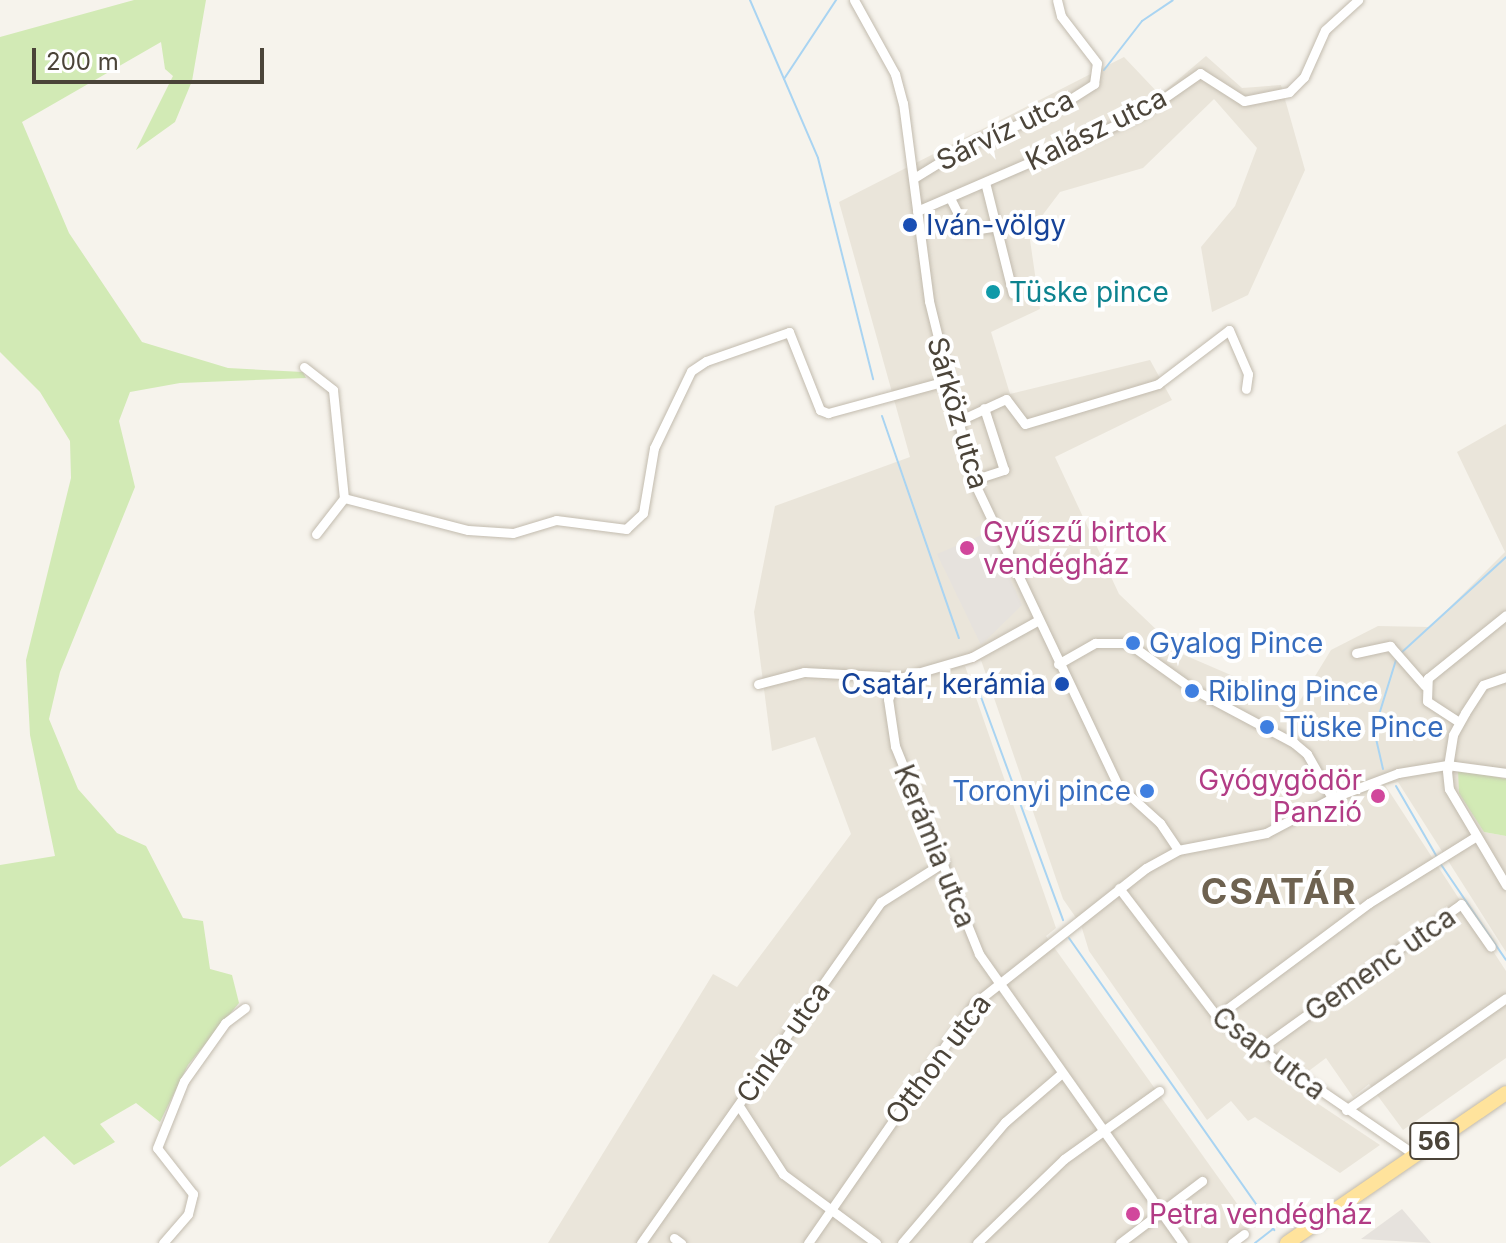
<!DOCTYPE html>
<meta charset="utf-8">
<style>
body{margin:0}
#map{position:relative;width:1506px;height:1243px;overflow:hidden;background:#f6f3ec;font-family:Inter,sans-serif}
div>[style]{position:absolute}
.residential>*{inset:0;background:#eae5da}
.industrial>*{inset:0;background:#e6e2dd}
.green>*{inset:0;background:#d2eab5}
.stream>*{height:2px;margin:-1px;padding:0 1px;transform-origin:1px;border-radius:1px;background:#a9d4f2}
.roads{filter:drop-shadow(0 0 2px #c2bbae) drop-shadow(0 0 2px #c2bbae)}
.street>*{height:9px;margin:-4.5px;padding:0 4.5px;transform-origin:4.5px;border-radius:4.5px;background:#fff}
.primary>*{height:14px;margin:-7px;padding:0 7px;transform-origin:7px;border-radius:7px;background:#ffe39c}
.dots>*{width:22px;height:22px;translate:-50% -50%;box-sizing:border-box;border:4px solid #fff;border-radius:50%}
span{translate:-50% -50%;white-space:nowrap;text-align:center;line-height:1.15;-webkit-text-stroke:8px #fff;paint-order:stroke}
.shield-label span{padding:2px 6px;background:#fff;border:2px solid;border-radius:6px;-webkit-text-stroke-width:0}
.shield-label{font-size:26px;color:#4b4439;font-weight:700}
.street-label{font-size:28px;color:#4b4439}
.transit-label{font-size:28px;color:#164399}
.left{translate:0 -50%;text-align:left}
.right{translate:-100% -50%;text-align:right}
.culture-label{font-size:28px;color:#0d838f}
.hotel-label{font-size:28px;color:#b23c85}
.shop-label{font-size:28px;color:#366cbe}
.district-label{font-size:36px;color:#6e6250;font-weight:700;letter-spacing:2px}
.scale{position:absolute;left:32px;top:48px;width:232px;height:36px;box-sizing:border-box;border:4px solid #4b4439;border-top:0;padding-left:10px;font-size:24px;line-height:28px;white-space:nowrap;color:#4b4439;-webkit-text-stroke:6px #fff;paint-order:stroke}
</style>
<div id="map">
<div class="residential">
<div style="clip-path:polygon(1206px 56px,1242px 88px,1281px 85px,1305px 170px,1248px 295px,1212px 312px,1201px 247px,1235px 206px,1257px 148px,1214px 99px,1143px 168px,1060px 192px,1029px 233px,1040px 309px,991px 332px,1010px 394px,1150px 360px,1172px 400px,1055px 457px,1119px 594px,1182px 654px,1298px 704px,1331px 650px,1378px 626px,1430px 627px,1505px 552px,1457px 452px,1506px 424px,1506px 779px,1486px 774px,1484px 832px,1506px 836px,1506px 952px,1398px 782px,1385px 785px,1506px 971px,1506px 1058px,1403px 1130px,1369px 1084px,1353px 1097px,1326px 1058px,1290px 1085px,1380px 1145px,1340px 1173px,1255px 1117px,1248px 1121px,1231px 1101px,1207px 1120px,1089px 951px,1081px 925px,1063px 899px,981px 660px,965px 666px,1056px 928px,1046px 936px,1253px 1226px,1228px 1243px,548px 1243px,713px 974px,737px 987px,851px 834px,815px 737px,772px 751px,754px 612px,775px 506px,910px 457px,839px 202px,1124px 57px,1160px 95px)"></div>
</div>
<div class="industrial">
<div style="clip-path:polygon(989px 532px,1022px 605px,981px 645px,937px 554px)"></div>
<div style="clip-path:polygon(1402px 1209px,1431px 1243px,1361px 1239px)"></div>
</div>
<div class="green">
<div style="clip-path:polygon(134px 0,206px 0,192px 81px,175px 122px,136px 150px,173px 76px,165px 69px,161px 42px,22px 122px,69px 233px,142px 342px,228px 368px,303px 372px,306px 378px,180px 383px,130px 392px,119px 421px,135px 487px,60px 672px,49px 719px,78px 789px,117px 833px,146px 846px,183px 918px,203px 921px,210px 969px,232px 975px,239px 1003px,188px 1065px,160px 1122px,136px 1103px,100px 1124px,115px 1142px,74px 1165px,44px 1136px,0 1167px,0 865px,55px 856px,30px 735px,26px 660px,71px 478px,70px 441px,40px 392px,0 352px,0 37px)"></div>
<div style="clip-path:polygon(1458px 769px,1506px 779px,1506px 836px,1484px 832px,1459px 793px)"></div>
</div>
<div class="stream">
<div style="left:750px;top:0;width:172px;rotate:66.7deg"></div>
<div style="left:818px;top:158px;width:228px;rotate:76deg"></div>
<div style="left:1104px;top:70px;width:62px;rotate:-52.2deg"></div>
<div style="left:1142px;top:21px;width:37px;rotate:-34deg"></div>
<div style="left:784px;top:79px;width:95px;rotate:-56.6deg"></div>
<div style="left:882px;top:416px;width:235px;rotate:70.9deg"></div>
<div style="left:1401px;top:653px;width:142px;rotate:-42.4deg"></div>
<div style="left:974px;top:678px;width:258px;rotate:69.8deg"></div>
<div style="left:1383px;top:769px;width:39px;rotate:-103deg"></div>
<div style="left:1374px;top:731px;width:74px;rotate:-72.8deg"></div>
<div style="left:1396px;top:786px;width:82px;rotate:60deg"></div>
<div style="left:1440px;top:863px;width:117px;rotate:55.8deg"></div>
<div style="left:1069px;top:938px;width:357px;rotate:54.9deg"></div>
<div style="left:1255px;top:1243px;width:23px;rotate:-38deg"></div>
</div>
<div class="roads">
<div class="street">
<div style="left:854px;top:0;width:85px;rotate:61deg"></div>
<div style="left:895px;top:74px;width:30px;rotate:75deg"></div>
<div style="left:903px;top:103px;width:200px;rotate:82.5deg"></div>
<div style="left:929px;top:301px;width:184px;rotate:76.2deg"></div>
<div style="left:973px;top:480px;width:338px;rotate:64.6deg"></div>
<div style="left:1118px;top:785px;width:57px;rotate:42.1deg"></div>
<div style="left:1160px;top:823px;width:32px;rotate:56deg"></div>
<div style="left:914px;top:178px;width:61px;rotate:-31.6deg"></div>
<div style="left:966px;top:146px;width:94px;rotate:-22.5deg"></div>
<div style="left:1053px;top:110px;width:49px;rotate:-32.4deg"></div>
<div style="left:1094px;top:84px;width:21px;rotate:-82deg"></div>
<div style="left:1097px;top:63px;width:59px;rotate:-127.5deg"></div>
<div style="left:1061px;top:16px;width:16px;rotate:-104deg"></div>
<div style="left:985px;top:182px;width:115px;rotate:76deg"></div>
<div style="left:950px;top:198px;width:37px;rotate:63deg"></div>
<div style="left:967px;top:231px;width:30px;rotate:-9deg"></div>
<div style="left:917px;top:211px;width:244px;rotate:-23.4deg"></div>
<div style="left:1141px;top:114px;width:72px;rotate:-34.8deg"></div>
<div style="left:1200px;top:73px;width:52px;rotate:32.5deg"></div>
<div style="left:1244px;top:101px;width:46px;rotate:-11.3deg"></div>
<div style="left:1289px;top:92px;width:21px;rotate:-45deg"></div>
<div style="left:1304px;top:77px;width:51px;rotate:-65.9deg"></div>
<div style="left:1325px;top:30px;width:45px;rotate:-42.3deg"></div>
<div style="left:304px;top:367px;width:37px;rotate:38deg"></div>
<div style="left:333px;top:390px;width:109px;rotate:84.2deg"></div>
<div style="left:956px;top:422px;width:55px;rotate:-24.7deg"></div>
<div style="left:1006px;top:399px;width:31px;rotate:53deg"></div>
<div style="left:1025px;top:424px;width:139px;rotate:-16.7deg"></div>
<div style="left:1158px;top:384px;width:89px;rotate:-37.3deg"></div>
<div style="left:1229px;top:330px;width:48px;rotate:66.6deg"></div>
<div style="left:1248px;top:374px;width:15px;rotate:98deg"></div>
<div style="left:973px;top:480px;width:33px;rotate:-18deg"></div>
<div style="left:1004px;top:470px;width:65px;rotate:-107.9deg"></div>
<div style="left:344px;top:498px;width:128px;rotate:14.5deg"></div>
<div style="left:468px;top:530px;width:45px;rotate:3.8deg"></div>
<div style="left:513px;top:533px;width:45px;rotate:-16.8deg"></div>
<div style="left:556px;top:520px;width:71px;rotate:7.3deg"></div>
<div style="left:626px;top:529px;width:23px;rotate:-43deg"></div>
<div style="left:643px;top:513px;width:66px;rotate:-80.4deg"></div>
<div style="left:654px;top:448px;width:85px;rotate:-64.3deg"></div>
<div style="left:691px;top:371px;width:18px;rotate:-34deg"></div>
<div style="left:706px;top:361px;width:88px;rotate:-19.3deg"></div>
<div style="left:789px;top:332px;width:84px;rotate:68.3deg"></div>
<div style="left:820px;top:410px;width:9px;rotate:21deg"></div>
<div style="left:828px;top:413px;width:122px;rotate:-15.2deg"></div>
<div style="left:316px;top:534px;width:46px;rotate:-52.1deg"></div>
<div style="left:1037px;top:621px;width:74px;rotate:151deg"></div>
<div style="left:972px;top:657px;width:78px;rotate:163.7deg"></div>
<div style="left:897px;top:679px;width:22px;rotate:114deg"></div>
<div style="left:888px;top:699px;width:48px;rotate:81.5deg"></div>
<div style="left:895px;top:746px;width:224px;rotate:68deg"></div>
<div style="left:979px;top:954px;width:354px;rotate:54.8deg"></div>
<div style="left:1356px;top:653px;width:35px;rotate:-12deg"></div>
<div style="left:1390px;top:646px;width:53px;rotate:48.8deg"></div>
<div style="left:1058px;top:664px;width:43px;rotate:-29.6deg"></div>
<div style="left:1095px;top:643px;width:33px"></div>
<div style="left:1128px;top:643px;width:77px;rotate:35.5deg"></div>
<div style="left:1191px;top:688px;width:117px;rotate:28.1deg"></div>
<div style="left:1294px;top:743px;width:17px;rotate:40deg"></div>
<div style="left:1307px;top:754px;width:51px;rotate:60.4deg"></div>
<div style="left:1506px;top:677px;width:24px;rotate:161deg"></div>
<div style="left:1483px;top:685px;width:33px;rotate:123deg"></div>
<div style="left:1465px;top:713px;width:25px;rotate:119deg"></div>
<div style="left:1453px;top:735px;width:36px;rotate:99deg"></div>
<div style="left:1447px;top:771px;width:18px;rotate:84deg"></div>
<div style="left:1449px;top:789px;width:112px;rotate:59.3deg"></div>
<div style="left:758px;top:684px;width:48px;rotate:-14.6deg"></div>
<div style="left:804px;top:672px;width:96px;rotate:3deg"></div>
<div style="left:1459px;top:722px;width:38px;rotate:-147deg"></div>
<div style="left:1427px;top:701px;width:23px;rotate:-88deg"></div>
<div style="left:1428px;top:678px;width:100px;rotate:-38.9deg"></div>
<div style="left:1119px;top:888px;width:168px;rotate:52.7deg"></div>
<div style="left:1221px;top:1022px;width:234px;rotate:34.4deg"></div>
<div style="left:1216px;top:1017px;width:191px;rotate:-36.7deg"></div>
<div style="left:1369px;top:903px;width:125px;rotate:-31.9deg"></div>
<div style="left:1258px;top:1050px;width:250px;rotate:-35.7deg"></div>
<div style="left:1461px;top:904px;width:52px;rotate:55.1deg"></div>
<div style="left:739px;top:1106px;width:81px;rotate:57.1deg"></div>
<div style="left:783px;top:1174px;width:116px;rotate:36.6deg"></div>
<div style="left:1346px;top:1110px;width:195px;rotate:-35deg"></div>
<div style="left:674px;top:1238px;width:9px;rotate:36deg"></div>
<div style="left:163px;top:1243px;width:38px;rotate:-49deg"></div>
<div style="left:188px;top:1214px;width:21px;rotate:-76deg"></div>
<div style="left:193px;top:1194px;width:58px;rotate:-128deg"></div>
<div style="left:157px;top:1148px;width:72px;rotate:-68.1deg"></div>
<div style="left:184px;top:1081px;width:71px;rotate:-54.7deg"></div>
<div style="left:225px;top:1023px;width:25px;rotate:-37deg"></div>
<div style="left:641px;top:1243px;width:417px;rotate:-54.9deg"></div>
<div style="left:881px;top:902px;width:75px;rotate:-32.4deg"></div>
<div style="left:808px;top:1243px;width:292px;rotate:-55.2deg"></div>
<div style="left:975px;top:1003px;width:218px;rotate:-38.3deg"></div>
<div style="left:1146px;top:868px;width:37px;rotate:-29deg"></div>
<div style="left:1178px;top:850px;width:90px;rotate:-10.9deg"></div>
<div style="left:1266px;top:833px;width:75px;rotate:-27.9deg"></div>
<div style="left:1332px;top:798px;width:71px;rotate:-20.7deg"></div>
<div style="left:1398px;top:773px;width:50px;rotate:-9.3deg"></div>
<div style="left:1447px;top:765px;width:60px;rotate:7.7deg"></div>
<div style="left:902px;top:1243px;width:159px;rotate:-49.6deg"></div>
<div style="left:1005px;top:1122px;width:75px;rotate:-40.7deg"></div>
<div style="left:977px;top:1243px;width:121px;rotate:-44deg"></div>
<div style="left:1064px;top:1159px;width:117px;rotate:-35.6deg"></div>
<div style="left:1120px;top:1243px;width:103px;rotate:-37.1deg"></div>
<div style="left:1232px;top:1243px;width:15px;rotate:-37deg"></div>
</div>
<div class="primary">
<div style="left:1287px;top:1243px;width:265px;rotate:-34.4deg"></div>
</div>
</div>
<div class="dots">
<div style="left:910px;top:225px;background:#1a4fb4"></div>
<div style="left:993px;top:292px;background:#0f9aa8"></div>
<div style="left:967px;top:548px;background:#d1479c"></div>
<div style="left:1133px;top:643px;background:#3f7fe0"></div>
<div style="left:1062px;top:684px;background:#1a4fb4"></div>
<div style="left:1192px;top:691px;background:#3f7fe0"></div>
<div style="left:1267px;top:727px;background:#3f7fe0"></div>
<div style="left:1147px;top:791px;background:#3f7fe0"></div>
<div style="left:1378px;top:796px;background:#d1479c"></div>
<div style="left:1133px;top:1214px;background:#d1479c"></div>
</div>
<div class="shield-label">
<span style="left:1434px;top:1141px">56</span>
</div>
<div class="street-label">
<span style="left:1096px;top:129px;rotate:-26deg">Kalász utca</span>
<span style="left:1005px;top:130px;rotate:-26deg">Sárvíz utca</span>
<span style="left:958px;top:413px;rotate:74deg">Sárköz utca</span>
<span style="left:935px;top:846px;rotate:68deg">Kerámia utca</span>
<span style="left:1380px;top:964px;rotate:-35deg">Gemenc utca</span>
<span style="left:783px;top:1042px;rotate:-55deg">Cinka utca</span>
<span style="left:1269px;top:1053px;rotate:37deg">Csap utca</span>
<span style="left:938px;top:1059px;rotate:-53deg">Otthon utca</span>
</div>
<div class="transit-label">
<span class="left" style="left:926px;top:225px">Iván-völgy</span>
<span class="right" style="left:1046px;top:684px">Csatár, kerámia</span>
</div>
<div class="culture-label">
<span class="left" style="left:1009px;top:292px">Tüske pince</span>
</div>
<div class="hotel-label">
<span class="left" style="left:983px;top:548px">Gyűszű birtok<br>vendégház</span>
<span class="right" style="left:1362px;top:796px">Gyógygödör<br>Panzió</span>
<span class="left" style="left:1149px;top:1214px">Petra vendégház</span>
</div>
<div class="shop-label">
<span class="left" style="left:1149px;top:643px">Gyalog Pince</span>
<span class="left" style="left:1208px;top:691px">Ribling Pince</span>
<span class="left" style="left:1283px;top:727px">Tüske Pince</span>
<span class="right" style="left:1131px;top:791px">Toronyi pince</span>
</div>
<div class="district-label">
<span style="left:1279px;top:892px">CSATÁR</span>
</div>
<div class="scale">200 m</div>
</div>
